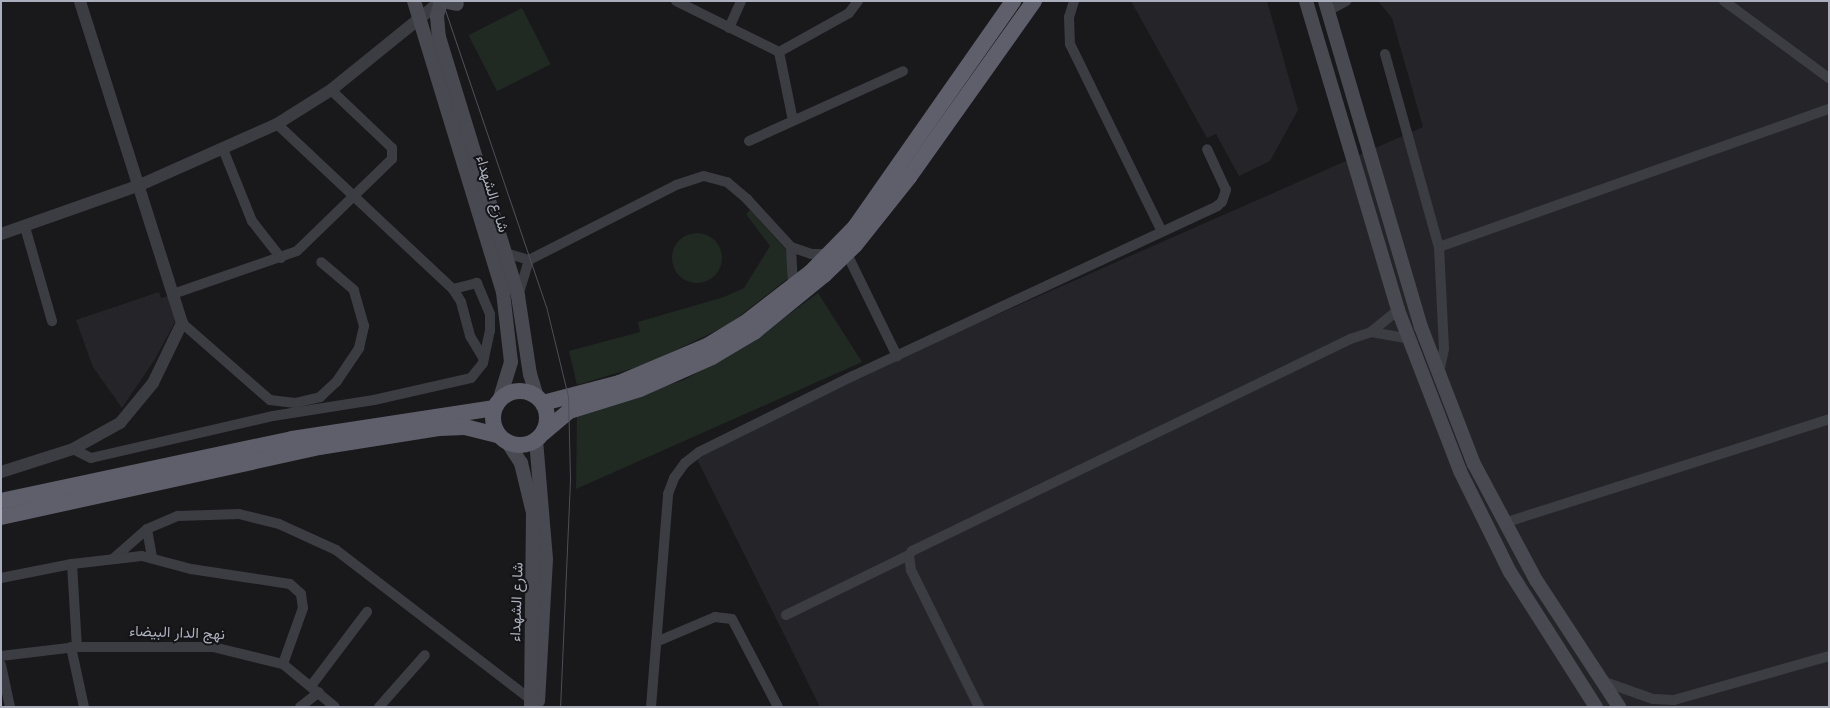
<!DOCTYPE html>
<meta charset="utf-8">
<style>
body{margin:0}
#map{position:relative;width:1830px;height:708px;overflow:hidden;background:#19191c;font-family:"Fira Sans",Vazirmatn,sans-serif}
div>[style]{position:absolute}
.built>*{inset:0;background:#252529}
.green>*{inset:0;background:#202a23;transform-origin:0 0}
.round{border-radius:50%}
.minor>*{height:10px;margin:-5px;padding:0 5px;transform-origin:5px;border-radius:5px;background:#3c3c43}
.tertiary>*{height:12px;margin:-6px;padding:0 6px;transform-origin:6px;border-radius:6px;background:#3c3c43}
.secondary>*{height:14px;margin:-7px;padding:0 7px;transform-origin:7px;border-radius:7px;background:#484951}
.trunk>*{height:16px;margin:-8px;padding:0 8px;transform-origin:8px;border-radius:8px;background:#5e5f6a}
.trunk>.ring{margin:-8px;padding:0;box-sizing:content-box;background:none;border:16px solid #5e5f6a;border-radius:50%}
.tram>*{height:1px;margin:-0.5px;padding:0 0.5px;transform-origin:0.5px;border-radius:0.5px;background:#4d4e56}
span{translate:-50% -50%;white-space:nowrap;text-align:center;line-height:1.15;-webkit-text-stroke:4px #141417;paint-order:stroke}
.street-label{font-size:15px;color:#abaebc}
.frame{position:absolute;inset:0;border:2px solid #abaebc;pointer-events:none}
</style>
<div id="map">
<div class="built">
<div style="clip-path:polygon(1131px 1px,1267px 1px,1298px 110px,1270px 161px,1239px 176px,1216px 134px,1207px 138px)"></div>
<div style="clip-path:polygon(1378px 1px,1829px 1px,1829px 707px,820px 707px,696px 457px,926px 346px,1423px 127px,1392px 18px)"></div>
<div style="clip-path:polygon(159px 292px,161px 298px,168px 296px,175px 322px,155px 359px,122px 408px,93px 367px,76px 320px)"></div>
</div>
<div class="green">
<div style="left:522px;top:8px;width:63px;height:60px;rotate:63deg"></div>
<div style="clip-path:polygon(750px 210px,787px 251px,790px 261px,787px 279px,728px 325px,647px 364px,577px 385px,569px 351px,640px 332px,638px 322px,724px 297px,744px 288px,770px 246px,746px 214px)"></div>
<div class="round" style="left:672px;top:233px;width:50px;height:50px"></div>
<div style="clip-path:polygon(818px 293px,862px 362px,576px 489px,577px 414px,684px 380px,750px 343px)"></div>
</div>
<div class="minor">
<div style="left:676px;top:1px;width:115px;rotate:26.3deg"></div>
<div style="left:779px;top:52px;width:80px;rotate:-29.1deg"></div>
<div style="left:849px;top:13px;width:15px;rotate:-53deg"></div>
<div style="left:1074px;top:1px;width:17px;rotate:107deg"></div>
<div style="left:1069px;top:17px;width:27px;rotate:88deg"></div>
<div style="left:1070px;top:44px;width:207px;rotate:63.9deg"></div>
<div style="left:1724px;top:1px;width:130px;rotate:36.3deg"></div>
<div style="left:1328px;top:11px;width:21px;rotate:-29deg"></div>
<div style="left:729px;top:28px;width:30px;rotate:-66deg"></div>
<div style="left:779px;top:52px;width:70px;rotate:78.5deg"></div>
<div style="left:1385px;top:54px;width:200px;rotate:74.4deg"></div>
<div style="left:1439px;top:247px;width:102px;rotate:87.2deg"></div>
<div style="left:1444px;top:349px;width:24px;rotate:102deg"></div>
<div style="left:277px;top:124px;width:241px;rotate:43.2deg"></div>
<div style="left:453px;top:289px;width:15px;rotate:58deg"></div>
<div style="left:461px;top:302px;width:35px;rotate:75deg"></div>
<div style="left:470px;top:336px;width:26px;rotate:59deg"></div>
<div style="left:749px;top:141px;width:169px;rotate:-24.4deg"></div>
<div style="left:223px;top:149px;width:78px;rotate:68.1deg"></div>
<div style="left:252px;top:221px;width:47px;rotate:51.9deg"></div>
<div style="left:25px;top:227px;width:98px;rotate:74deg"></div>
<div style="left:791px;top:247px;width:40px;rotate:87.1deg"></div>
<div style="left:1439px;top:247px;width:414px;rotate:-19.5deg"></div>
<div style="left:506px;top:253px;width:24px;rotate:17deg"></div>
<div style="left:847px;top:254px;width:114px;rotate:63.9deg"></div>
<div style="left:173px;top:294px;width:131px;rotate:-19.1deg"></div>
<div style="left:297px;top:251px;width:132px;rotate:-44.1deg"></div>
<div style="left:392px;top:159px;width:11px;rotate:-90deg"></div>
<div style="left:392px;top:148px;width:84px;rotate:-136.4deg"></div>
<div style="left:518px;top:296px;width:38px;rotate:-73deg"></div>
<div style="left:529px;top:260px;width:165px;rotate:-27deg"></div>
<div style="left:676px;top:185px;width:29px;rotate:-18deg"></div>
<div style="left:704px;top:176px;width:24px;rotate:15deg"></div>
<div style="left:727px;top:182px;width:26px;rotate:40deg"></div>
<div style="left:747px;top:199px;width:65px;rotate:47.5deg"></div>
<div style="left:791px;top:247px;width:21px;rotate:19deg"></div>
<div style="left:811px;top:254px;width:18px"></div>
<div style="left:182px;top:323px;width:117px;rotate:41.2deg"></div>
<div style="left:270px;top:400px;width:25px;rotate:7deg"></div>
<div style="left:295px;top:403px;width:26px;rotate:-13deg"></div>
<div style="left:320px;top:397px;width:23px;rotate:-43deg"></div>
<div style="left:337px;top:381px;width:40px;rotate:-56deg"></div>
<div style="left:359px;top:348px;width:23px;rotate:-77deg"></div>
<div style="left:364px;top:326px;width:37px;rotate:-106deg"></div>
<div style="left:354px;top:290px;width:43px;rotate:-139.7deg"></div>
<div style="left:1371px;top:332px;width:35px;rotate:-39deg"></div>
<div style="left:73px;top:449px;width:20px;rotate:27deg"></div>
<div style="left:91px;top:458px;width:187px;rotate:-13deg"></div>
<div style="left:273px;top:416px;width:102px;rotate:-9deg"></div>
<div style="left:374px;top:400px;width:99px;rotate:-12.8deg"></div>
<div style="left:471px;top:378px;width:19px;rotate:-51deg"></div>
<div style="left:483px;top:363px;width:33px;rotate:-78deg"></div>
<div style="left:490px;top:331px;width:17px;rotate:-90deg"></div>
<div style="left:490px;top:314px;width:34px;rotate:-113deg"></div>
<div style="left:477px;top:283px;width:25px;rotate:166deg"></div>
<div style="left:1504px;top:523px;width:341px;rotate:-17.7deg"></div>
<div style="left:147px;top:529px;width:28px;rotate:80deg"></div>
<div style="left:114px;top:558px;width:44px;rotate:-41.3deg"></div>
<div style="left:147px;top:529px;width:34px;rotate:-23deg"></div>
<div style="left:178px;top:516px;width:61px;rotate:-1.9deg"></div>
<div style="left:239px;top:514px;width:41px;rotate:14deg"></div>
<div style="left:279px;top:524px;width:63px;rotate:24.5deg"></div>
<div style="left:336px;top:550px;width:250px;rotate:37.5deg"></div>
<div style="left:72px;top:564px;width:83px;rotate:86.6deg"></div>
<div style="left:1px;top:578px;width:72px;rotate:-11.2deg"></div>
<div style="left:72px;top:564px;width:70px;rotate:-6.5deg"></div>
<div style="left:142px;top:556px;width:51px;rotate:14.9deg"></div>
<div style="left:191px;top:569px;width:100px;rotate:8.6deg"></div>
<div style="left:290px;top:584px;width:15px;rotate:42deg"></div>
<div style="left:301px;top:594px;width:14px;rotate:82deg"></div>
<div style="left:303px;top:608px;width:59px;rotate:109.7deg"></div>
<div style="left:786px;top:615px;width:137px;rotate:-26deg"></div>
<div style="left:656px;top:642px;width:64px;rotate:-23deg"></div>
<div style="left:715px;top:617px;width:17px;rotate:7deg"></div>
<div style="left:732px;top:619px;width:99px;rotate:62.4deg"></div>
<div style="left:71px;top:647px;width:61px;rotate:77.8deg"></div>
<div style="left:1px;top:656px;width:77px;rotate:-6.8deg"></div>
<div style="left:77px;top:647px;width:136px"></div>
<div style="left:213px;top:647px;width:72px;rotate:13.7deg"></div>
<div style="left:283px;top:664px;width:67px;rotate:39.6deg"></div>
<div style="left:1px;top:665px;width:43px;rotate:77.9deg"></div>
<div style="left:1602px;top:681px;width:54px;rotate:19.4deg"></div>
<div style="left:1653px;top:699px;width:21px;rotate:3deg"></div>
<div style="left:1674px;top:700px;width:161px;rotate:-15.8deg"></div>
<div style="left:311px;top:686px;width:93px;rotate:-52.9deg"></div>
<div style="left:300px;top:707px;width:24px;rotate:-38deg"></div>
<div style="left:379px;top:707px;width:69px;rotate:-48.5deg"></div>
<div style="left:651px;top:707px;width:214px;rotate:-85.4deg"></div>
<div style="left:668px;top:494px;width:17px;rotate:-69deg"></div>
<div style="left:674px;top:478px;width:19px;rotate:-54deg"></div>
<div style="left:685px;top:463px;width:18px;rotate:-38deg"></div>
<div style="left:699px;top:452px;width:172px;rotate:-26.3deg"></div>
<div style="left:853px;top:376px;width:402px;rotate:-25deg"></div>
<div style="left:1217px;top:206px;width:6px;rotate:-39deg"></div>
<div style="left:1222px;top:202px;width:13px;rotate:-72deg"></div>
<div style="left:1226px;top:190px;width:45px;rotate:-114.9deg"></div>
<div style="left:979px;top:707px;width:153px;rotate:-116.4deg"></div>
<div style="left:911px;top:570px;width:15px;rotate:-98deg"></div>
<div style="left:909px;top:555px;width:5px;rotate:-53deg"></div>
<div style="left:912px;top:551px;width:487px;rotate:-25.8deg"></div>
<div style="left:1350px;top:339px;width:22px;rotate:-18deg"></div>
<div style="left:1371px;top:332px;width:40px;rotate:10deg"></div>
</div>
<div class="tertiary">
<div style="left:1px;top:234px;width:147px;rotate:-19.4deg"></div>
<div style="left:140px;top:185px;width:150px;rotate:-24deg"></div>
<div style="left:277px;top:124px;width:64px;rotate:-32.2deg"></div>
<div style="left:331px;top:90px;width:141px;rotate:-39deg"></div>
<div style="left:1px;top:472px;width:76px;rotate:-17.7deg"></div>
<div style="left:73px;top:449px;width:54px;rotate:-29deg"></div>
<div style="left:120px;top:423px;width:52px;rotate:-50.5deg"></div>
<div style="left:153px;top:383px;width:67px;rotate:-64.2deg"></div>
<div style="left:182px;top:323px;width:338px;rotate:-107.6deg"></div>
</div>
<div class="secondary">
<div style="left:414px;top:1px;width:304px;rotate:73deg"></div>
<div style="left:503px;top:292px;width:70px;rotate:83.5deg"></div>
<div style="left:511px;top:362px;width:39px;rotate:107deg"></div>
<div style="left:441px;top:1px;width:16px;rotate:105deg"></div>
<div style="left:437px;top:16px;width:21px;rotate:85deg"></div>
<div style="left:439px;top:37px;width:271px;rotate:73deg"></div>
<div style="left:518px;top:296px;width:79px;rotate:81.3deg"></div>
<div style="left:530px;top:374px;width:24px;rotate:73deg"></div>
<div style="left:442px;top:1px;width:15px;rotate:11deg"></div>
<div style="left:1306px;top:1px;width:322px;rotate:73.4deg"></div>
<div style="left:1398px;top:310px;width:173px;rotate:68.9deg"></div>
<div style="left:1460px;top:471px;width:113px;rotate:63.7deg"></div>
<div style="left:1510px;top:572px;width:160px;rotate:57.5deg"></div>
<div style="left:1325px;top:1px;width:340px;rotate:73.6deg"></div>
<div style="left:1421px;top:327px;width:147px;rotate:68.9deg"></div>
<div style="left:1474px;top:464px;width:132px;rotate:61.9deg"></div>
<div style="left:1536px;top:580px;width:152px;rotate:56.8deg"></div>
<div style="left:536px;top:440px;width:119px;rotate:85.2deg"></div>
<div style="left:546px;top:559px;width:142px;rotate:93.2deg"></div>
<div style="left:508px;top:443px;width:24px;rotate:57deg"></div>
<div style="left:521px;top:463px;width:51px;rotate:76.5deg"></div>
<div style="left:533px;top:513px;width:194px;rotate:90.6deg"></div>
</div>
<div class="trunk">
<div class="ring" style="left:493px;top:391px;width:38px;height:38px"></div>
<div style="left:543px;top:403px;width:79px;rotate:-14.7deg"></div>
<div style="left:619px;top:383px;width:95px;rotate:-22.8deg"></div>
<div style="left:707px;top:346px;width:44px;rotate:-31.2deg"></div>
<div style="left:745px;top:323px;width:83px;rotate:-37.7deg"></div>
<div style="left:811px;top:272px;width:63px;rotate:-45.6deg"></div>
<div style="left:855px;top:227px;width:276px;rotate:-55deg"></div>
<div style="left:543px;top:433px;width:34px;rotate:-40deg"></div>
<div style="left:569px;top:411px;width:74px;rotate:-17.2deg"></div>
<div style="left:640px;top:389px;width:79px;rotate:-24deg"></div>
<div style="left:712px;top:357px;width:49px;rotate:-30.8deg"></div>
<div style="left:754px;top:332px;width:90px;rotate:-39.2deg"></div>
<div style="left:824px;top:275px;width:43px;rotate:-44.1deg"></div>
<div style="left:855px;top:245px;width:87px;rotate:-51.5deg"></div>
<div style="left:909px;top:177px;width:216px;rotate:-54.6deg"></div>
<div style="left:1px;top:501px;width:298px;rotate:-12deg"></div>
<div style="left:292px;top:439px;width:205px;rotate:-8.7deg"></div>
<div style="left:1px;top:517px;width:326px;rotate:-12.4deg"></div>
<div style="left:319px;top:447px;width:121px;rotate:-9deg"></div>
<div style="left:439px;top:428px;width:26px;rotate:-2deg"></div>
<div style="left:465px;top:427px;width:34px;rotate:14deg"></div>
</div>
<div class="tram">
<div style="left:442px;top:1px;width:322px;rotate:71.2deg"></div>
<div style="left:546px;top:306px;width:93px;rotate:76.3deg"></div>
<div style="left:568px;top:396px;width:84px;rotate:88.6deg"></div>
<div style="left:570px;top:480px;width:227px;rotate:92.5deg"></div>
</div>
<div class="street-label">
<span style="left:492px;top:194px;rotate:73deg">شارع الشهداء</span>
<span style="left:517px;top:602px;rotate:-88deg">شارع الشهداء</span>
<span style="left:177px;top:633px;rotate:2deg">نهج الدار البيضاء</span>
</div>
<div class="frame"></div>
</div>
